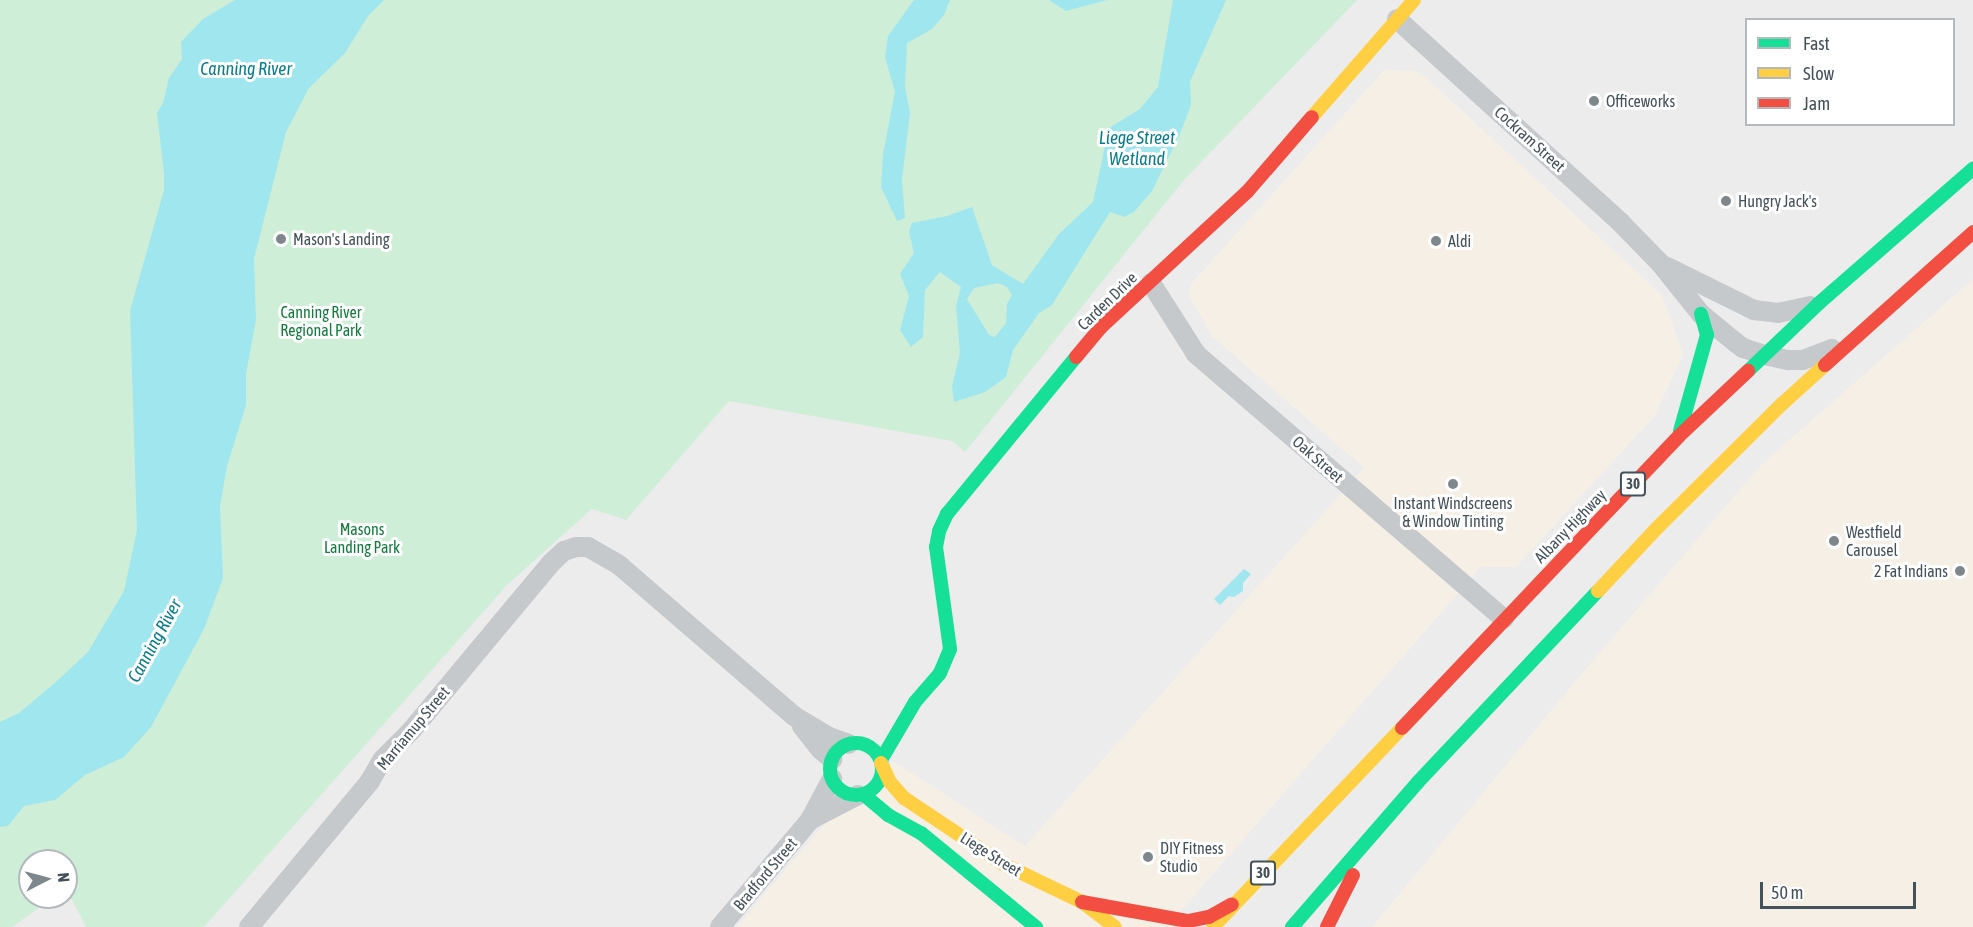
<!DOCTYPE html>
<style>
body{margin:0}
#map{position:relative;width:1973px;height:927px;overflow:hidden;background:#edecec;font-family:"Asap Condensed",sans-serif}
div>[style]{position:absolute}
.commercial>*{inset:0;background:#f5efe6}
.green>*{inset:0;background:#ceeed7}
.water>*{inset:0;background:#a0e6ef}
.street>*{height:20px;margin:-10px;padding:0 10px;transform-origin:10px;border-radius:10px;background:#c5c9cc}
.fast>*{height:14px;margin:-7px;padding:0 7px;transform-origin:7px;border-radius:7px;background:#16e098}
.fast>.ring{margin:-7px;padding:0;box-sizing:content-box;background:none;border:14px solid #16e098;border-radius:50%}
.slow>*{height:14px;margin:-7px;padding:0 7px;transform-origin:7px;border-radius:7px;background:#ffcf43}
.jam>*{height:14px;margin:-7px;padding:0 7px;transform-origin:7px;border-radius:7px;background:#f24e42}
.dots>*{width:16px;height:16px;translate:-50% -50%;box-sizing:border-box;border:3px solid #fff;border-radius:50%}
span{translate:-50% -50%;white-space:nowrap;text-align:center;line-height:1.15;-webkit-text-stroke:6px #fff;paint-order:stroke}
.shield-label span{padding:2px 4px;background:#fff;border:2px solid;border-radius:4px;-webkit-text-stroke-width:0}
.shield-label{font-size:15px;color:#435159;font-weight:700}
.poi-label{font-size:16px;color:#435159}
.left{translate:0 -50%;text-align:left}
.right{translate:-100% -50%;text-align:right}
.street-label{font-size:16px;color:#435159}
.park-label{font-size:16px;color:#117d3c}
.water-label{font-size:18px;color:#077e8c;font-style:italic}
.legend{position:absolute;left:1745px;top:18px;width:210px;height:108px;box-sizing:border-box;background:#fff;border:2px solid #b4b9bd;margin:0;padding:8px 10px;list-style:none;font-size:18px;color:#435159}
.legend li{display:flex;align-items:center;gap:12px;height:30px}
.legend b{width:30px;border:2px solid #b4b9bd}
.north{position:absolute;left:18px;top:849px;width:60px;height:60px;box-sizing:border-box;background:#fff;border:2px solid #b4b9bd;border-radius:50%;rotate:84deg;font-size:16px;font-weight:700;line-height:24px;text-align:center;color:#435159}
.north::after{content:'';display:block;margin:auto;width:21px;height:27px;background:#7e878c;clip-path:polygon(50% 0,100% 100%,50% 72%,0 100%)}
.scale{position:absolute;left:1760px;top:882px;width:156px;height:27px;box-sizing:border-box;border:3px solid #435159;border-top:0;padding-left:8px;font-size:18px;line-height:21px;white-space:nowrap;color:#435159;-webkit-text-stroke:4px #fff;paint-order:stroke}
</style>
<div id="map">
<div class="commercial">
<div style="clip-path:polygon(1385px 69px,1420px 72px,1662px 295px,1683px 354px,1655px 416px,1516px 567px,1481px 567px,1167px 927px,737px 927px,819px 830px,893px 761px,1025px 846px,1364px 468px,1213px 337px,1189px 297px,1191px 284px)"></div>
<div style="clip-path:polygon(1973px 279px,1973px 927px,1372px 927px,1579px 677px,1761px 465px)"></div>
</div>
<div class="green">
<div style="clip-path:polygon(0 0,1357px 0,1184px 180px,965px 452px,952px 441px,729px 401px,626px 520px,592px 509px,508px 584px,204px 927px,86px 927px,66px 888px,66px 861px,30px 861px,30px 897px,54px 897px,12px 927px,0 927px)"></div>
</div>
<div class="water">
<div style="clip-path:polygon(235px 0,384px 0,368px 16px,345px 53px,309px 88px,286px 132px,254px 259px,256px 320px,246px 374px,246px 405px,227px 466px,220px 506px,223px 578px,204px 629px,151px 727px,124px 757px,85px 775px,55px 800px,24px 806px,8px 826px,0 827px,0 722px,19px 713px,56px 682px,88px 652px,124px 591px,137px 530px,130px 311px,164px 190px,164px 173px,157px 113px,163px 103px,169px 78px,182px 59px,181px 42px,203px 19px)"></div>
<div style="clip-path:polygon(914px 0,950px 0,944px 15px,932px 29px,907px 43px,905px 87px,910px 113px,902px 179px,905px 218px,897px 221px,881px 187px,883px 154px,895px 92px,885px 57px,888px 36px)"></div>
<div style="clip-path:polygon(1049px 0,1107px 0,1066px 11px)"></div>
<div style="clip-path:polygon(evenodd,1173px 0,1226px 0,1190px 82px,1191px 105px,1180px 134px,1152px 191px,1134px 212px,1124px 217px,1110px 212px,1052px 305px,1039px 313px,1013px 350px,1006px 377px,985px 392px,954px 402px,952px 386px,960px 353px,956px 306px,961px 287px,940px 272px,925px 290px,923px 337px,911px 347px,900px 330px,909px 296px,900px 274px,914px 253px,909px 232px,912px 223px,947px 216px,972px 207px,992px 265px,1023px 284px,1059px 234px,1093px 202px,1109px 128px,1140px 109px,1158px 87px,1173px 0,998px 283px,1007px 287px,1012px 295px,1007px 304px,1006px 323px,995px 337px,989px 335px,967px 299px,974px 288px,998px 283px)"></div>
<div style="clip-path:polygon(1244px 569px,1251px 574px,1243px 583px,1243px 591px,1234px 597px,1229px 596px,1220px 605px,1214px 599px)"></div>
</div>
<div class="street">
<div style="left:1397px;top:19px;width:302px;rotate:42.3deg"></div>
<div style="left:1620px;top:222px;width:57px;rotate:45.7deg"></div>
<div style="left:1660px;top:263px;width:65px;rotate:51.2deg"></div>
<div style="left:1701px;top:314px;width:44px;rotate:39.5deg"></div>
<div style="left:1735px;top:342px;width:10px;rotate:37deg"></div>
<div style="left:1743px;top:348px;width:22px;rotate:18deg"></div>
<div style="left:1764px;top:355px;width:25px;rotate:12deg"></div>
<div style="left:1788px;top:360px;width:15px"></div>
<div style="left:1803px;top:360px;width:31px;rotate:-21deg"></div>
<div style="left:1667px;top:267px;width:97px;rotate:26.3deg"></div>
<div style="left:1754px;top:310px;width:24px;rotate:7deg"></div>
<div style="left:1778px;top:313px;width:33px;rotate:-12deg"></div>
<div style="left:1151px;top:283px;width:84px;rotate:57.6deg"></div>
<div style="left:1196px;top:354px;width:406px;rotate:40.7deg"></div>
<div style="left:802px;top:726px;width:29px;rotate:52deg"></div>
<div style="left:820px;top:749px;width:16px;rotate:40deg"></div>
<div style="left:810px;top:820px;width:54px;rotate:-27.5deg"></div>
<div style="left:249px;top:927px;width:190px;rotate:-50.3deg"></div>
<div style="left:370px;top:781px;width:24px;rotate:-60deg"></div>
<div style="left:382px;top:760px;width:41px;rotate:-45deg"></div>
<div style="left:411px;top:731px;width:217px;rotate:-50.2deg"></div>
<div style="left:550px;top:564px;width:19px;rotate:-43deg"></div>
<div style="left:564px;top:551px;width:13px;rotate:-18deg"></div>
<div style="left:576px;top:547px;width:12px"></div>
<div style="left:588px;top:547px;width:36px;rotate:30deg"></div>
<div style="left:619px;top:565px;width:231px;rotate:40.8deg"></div>
<div style="left:794px;top:716px;width:41px;rotate:31deg"></div>
<div style="left:829px;top:737px;width:21px;rotate:19deg"></div>
<div style="left:720px;top:927px;width:140px;rotate:-49.9deg"></div>
<div style="left:810px;top:820px;width:47px;rotate:-61.8deg"></div>
</div>
<div class="fast">
<div style="left:1748px;top:371px;width:97px;rotate:-43.7deg"></div>
<div style="left:1818px;top:304px;width:206px;rotate:-41.1deg"></div>
<div style="left:1680px;top:431px;width:100px;rotate:-74.3deg"></div>
<div style="left:1707px;top:335px;width:22px;rotate:-106deg"></div>
<div class="ring" style="left:830px;top:743px;width:38px;height:38px"></div>
<div style="left:881px;top:760px;width:67px;rotate:-59.6deg"></div>
<div style="left:915px;top:702px;width:38px;rotate:-49deg"></div>
<div style="left:940px;top:673px;width:26px;rotate:-67deg"></div>
<div style="left:950px;top:649px;width:103px;rotate:-97.8deg"></div>
<div style="left:936px;top:547px;width:16px;rotate:-79deg"></div>
<div style="left:939px;top:531px;width:19px;rotate:-65deg"></div>
<div style="left:947px;top:514px;width:203px;rotate:-50.6deg"></div>
<div style="left:863px;top:794px;width:33px;rotate:40deg"></div>
<div style="left:888px;top:815px;width:38px;rotate:29deg"></div>
<div style="left:921px;top:833px;width:149px;rotate:39.3deg"></div>
<div style="left:1292px;top:927px;width:192px;rotate:-49deg"></div>
<div style="left:1418px;top:782px;width:262px;rotate:-46.7deg"></div>
</div>
<div class="slow">
<div style="left:1312px;top:117px;width:155px;rotate:-48.9deg"></div>
<div style="left:1598px;top:591px;width:86px;rotate:-46.9deg"></div>
<div style="left:1657px;top:528px;width:176px;rotate:-44.8deg"></div>
<div style="left:1782px;top:404px;width:58px;rotate:-42.2deg"></div>
<div style="left:881px;top:763px;width:21px;rotate:65deg"></div>
<div style="left:890px;top:782px;width:21px;rotate:49deg"></div>
<div style="left:904px;top:798px;width:119px;rotate:33.7deg"></div>
<div style="left:1003px;top:864px;width:88px;rotate:25.7deg"></div>
<div style="left:1082px;top:902px;width:41px;rotate:37.1deg"></div>
<div style="left:1213px;top:927px;width:274px;rotate:-46.5deg"></div>
</div>
<div class="jam">
<div style="left:1076px;top:357px;width:39px;rotate:-50deg"></div>
<div style="left:1101px;top:327px;width:199px;rotate:-42.8deg"></div>
<div style="left:1247px;top:192px;width:99px;rotate:-49.1deg"></div>
<div style="left:1825px;top:365px;width:199px;rotate:-41.9deg"></div>
<div style="left:1402px;top:728px;width:402px;rotate:-46.5deg"></div>
<div style="left:1679px;top:436px;width:95px;rotate:-43.3deg"></div>
<div style="left:1082px;top:902px;width:108px;rotate:10.2deg"></div>
<div style="left:1188px;top:921px;width:21px;rotate:-11deg"></div>
<div style="left:1209px;top:917px;width:26px;rotate:-29deg"></div>
<div style="left:1327px;top:927px;width:58px;rotate:-63.4deg"></div>
</div>
<div class="dots">
<div style="left:1594px;top:101px;background:#7e878c"></div>
<div style="left:1726px;top:201px;background:#7e878c"></div>
<div style="left:281px;top:239px;background:#7e878c"></div>
<div style="left:1436px;top:241px;background:#7e878c"></div>
<div style="left:1453px;top:484px;background:#7e878c"></div>
<div style="left:1834px;top:541px;background:#7e878c"></div>
<div style="left:1960px;top:571px;background:#7e878c"></div>
<div style="left:1148px;top:857px;background:#7e878c"></div>
</div>
<div class="shield-label">
<span style="left:1633px;top:484px">30</span>
<span style="left:1263px;top:873px">30</span>
</div>
<div class="poi-label">
<span class="left" style="left:1606px;top:101px">Officeworks</span>
<span class="left" style="left:1738px;top:201px">Hungry Jack's</span>
<span class="left" style="left:293px;top:239px">Mason's Landing</span>
<span class="left" style="left:1448px;top:241px">Aldi</span>
<span style="left:1453px;top:512px">Instant Windscreens<br>&amp; Window Tinting</span>
<span class="left" style="left:1846px;top:541px">Westfield<br>Carousel</span>
<span class="right" style="left:1948px;top:571px">2 Fat Indians</span>
<span class="left" style="left:1160px;top:857px">DIY Fitness<br>Studio</span>
</div>
<div class="street-label">
<span style="left:1530px;top:139px;rotate:42deg">Cockram Street</span>
<span style="left:1107px;top:301px;rotate:-44deg">Carden Drive</span>
<span style="left:1318px;top:459px;rotate:41deg">Oak Street</span>
<span style="left:1570px;top:526px;rotate:-46deg">Albany Highway</span>
<span style="left:413px;top:728px;rotate:-50deg">Marriamup Street</span>
<span style="left:991px;top:854px;rotate:32deg">Liege Street</span>
<span style="left:765px;top:874px;rotate:-50deg">Bradford Street</span>
</div>
<div class="park-label">
<span style="left:321px;top:321px">Canning River<br>Regional Park</span>
<span style="left:362px;top:538px">Masons<br>Landing Park</span>
</div>
<div class="water-label">
<span style="left:246px;top:69px">Canning River</span>
<span style="left:1137px;top:149px">Liege Street<br>Wetland</span>
<span style="left:155px;top:641px;rotate:-61deg">Canning River</span>
</div>
<ul class="legend">
<li><b style="height:8px;background:#16e098"></b>Fast</li>
<li><b style="height:8px;background:#ffcf43"></b>Slow</li>
<li><b style="height:8px;background:#f24e42"></b>Jam</li>
</ul>
<div class="north">N</div>
<div class="scale">50 m</div>
</div>
